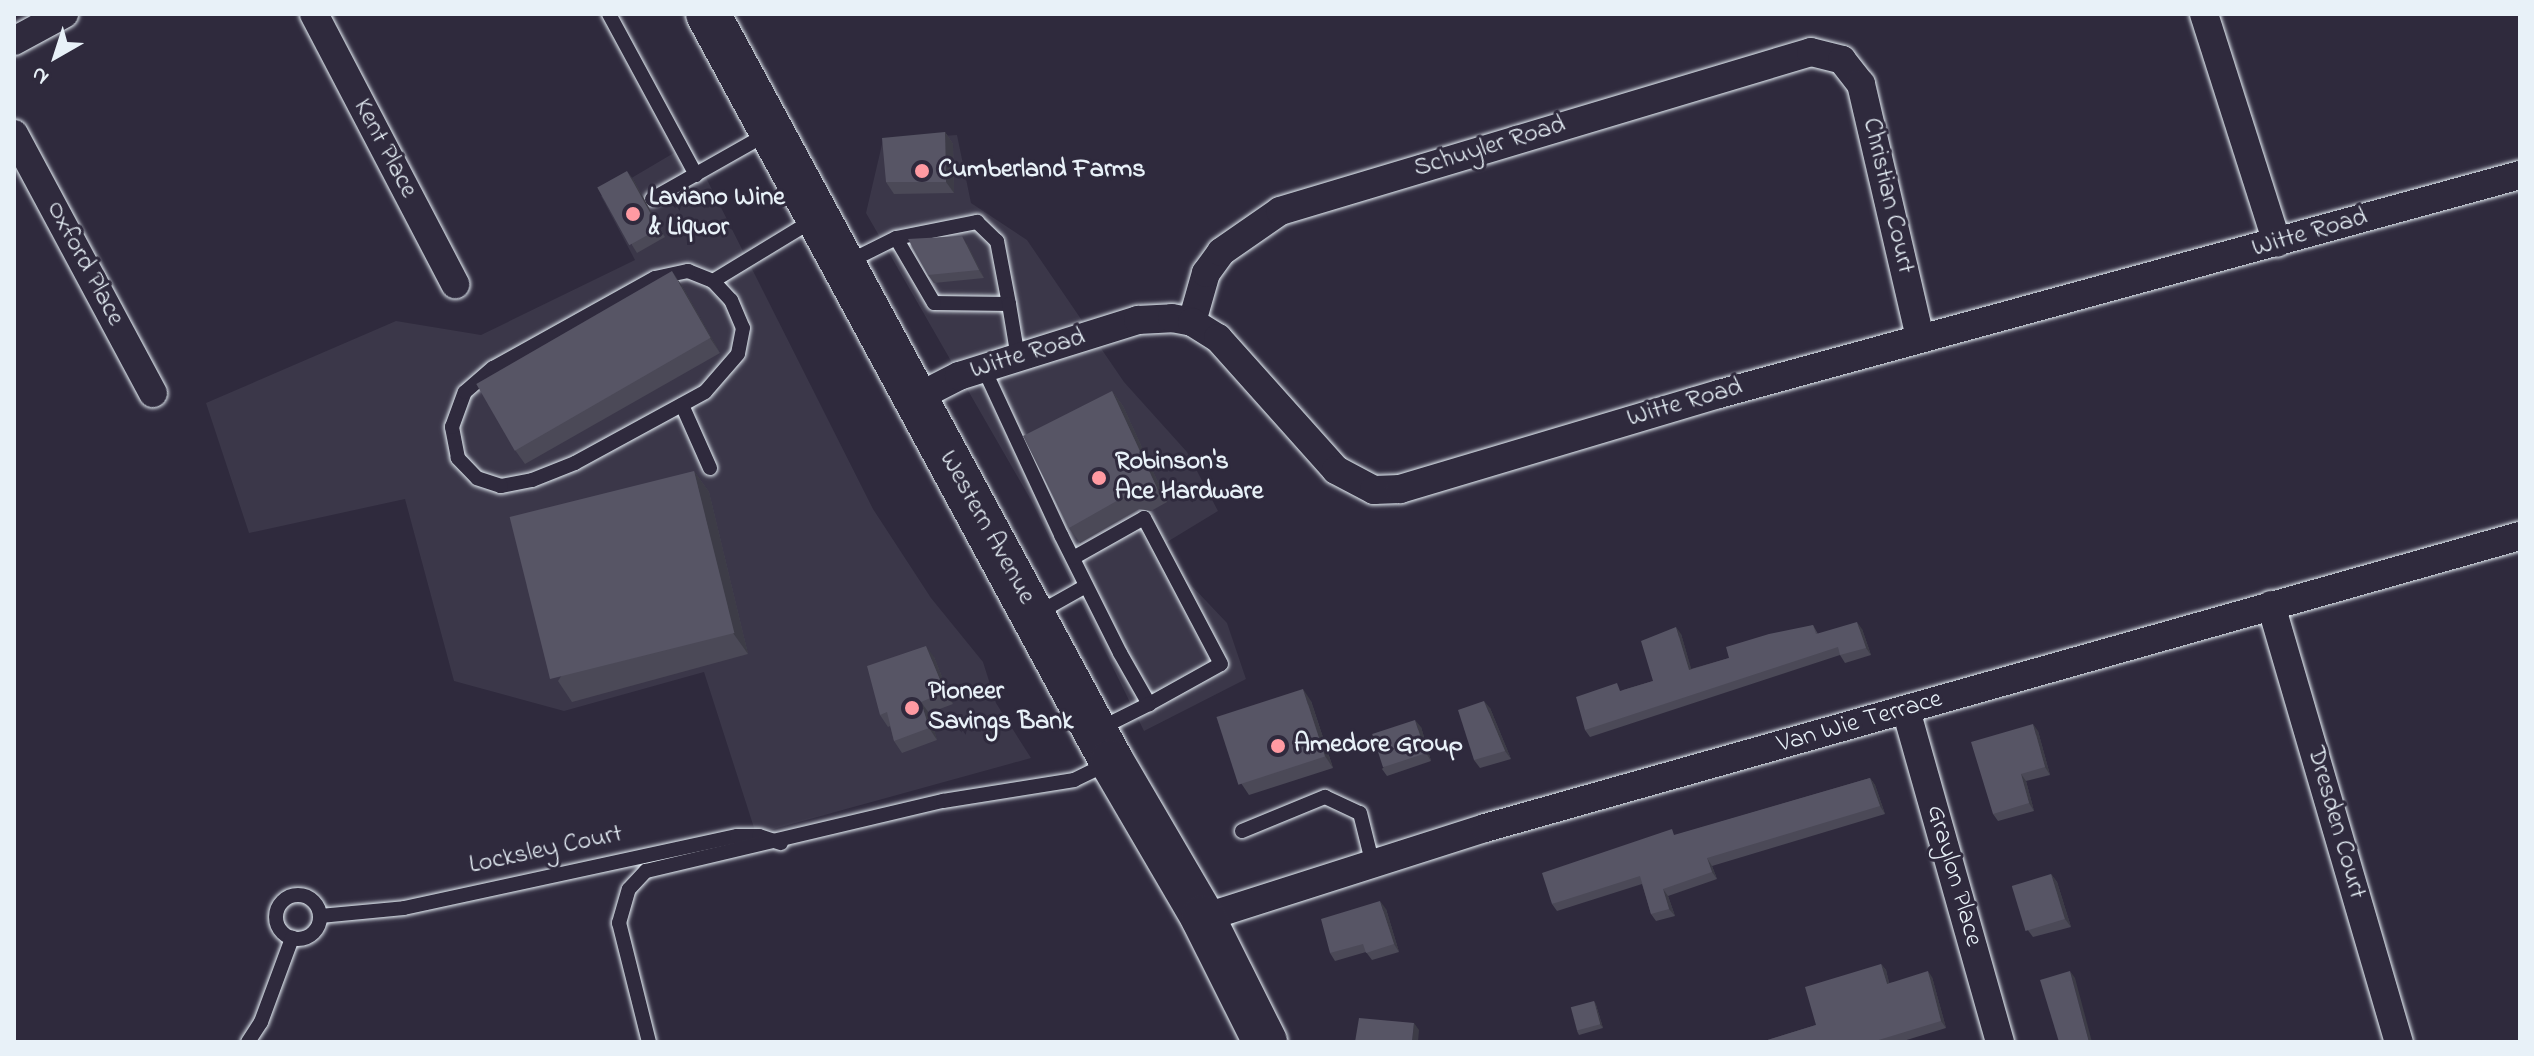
<!DOCTYPE html>
<style>
body{margin:0}
#map{position:relative;width:2534px;height:1056px;overflow:hidden;background:#2f2a3d;font-family:"Indie Flower",sans-serif}
div>[style]{position:absolute}
.built>*{inset:0;background:#3b3749}
.roads{filter:drop-shadow(0 0 2px #e8f1f8) drop-shadow(0 0 2px #e8f1f8)}
.lane>*{height:14px;margin:-7px;padding:0 7px;transform-origin:7px;border-radius:7px;background:#2f2a3d}
.lane>.ring{margin:-7px;padding:0;box-sizing:content-box;background:none;border:14px solid #2f2a3d;border-radius:50%}
.street>*{height:28px;margin:-14px;padding:0 14px;transform-origin:14px;border-radius:14px;background:#2f2a3d}
.primary>*{height:44px;margin:-22px;padding:0 22px;transform-origin:22px;border-radius:22px;background:#2f2a3d}
.wall>*{inset:0;background:#4b4957}
.shaded-wall>*{inset:0;background:#3d3c47}
.building>*{inset:0;background:#575565;transform-origin:0 0}
.dots>*{width:22px;height:22px;translate:-50% -50%;box-sizing:border-box;border:4px solid #2f2a3d;border-radius:50%}
span{translate:-50% -50%;white-space:nowrap;text-align:center;line-height:1.15;-webkit-text-stroke:6px #2f2a3d;paint-order:stroke}
.street-label{font-size:26px;color:#e8f1f8}
.poi-label{font-size:26px;color:#e8f1f8;font-weight:700}
.left{translate:0 -50%;text-align:left}
.frame{position:absolute;inset:0;border:16px solid #e8f1f8;pointer-events:none}
.north{position:absolute;left:16px;top:16px;width:80px;height:80px;-webkit-text-stroke:6px #2f2a3d;paint-order:stroke;rotate:219deg;font-size:22px;font-weight:700;line-height:32px;text-align:center;color:#e8f1f8}
.north::after{content:'';display:block;margin:auto;width:28px;height:36px;background:#e8f1f8;clip-path:polygon(50% 0,100% 100%,50% 72%,0 100%)}
</style>
<div id="map">
<div class="built">
<div style="clip-path:polygon(957px 135px,971px 203px,1027px 240px,1124px 382px,1187px 452px,1218px 511px,1167px 542px,1172px 565px,1227px 623px,1246px 679px,1144px 731px,1031px 500px,866px 213px,883px 140px)"></div>
<div style="clip-path:polygon(689px 144px,873px 509px,931px 598px,983px 662px,996px 703px,1031px 758px,756px 834px,704px 672px,564px 711px,454px 681px,405px 499px,249px 533px,206px 403px,396px 321px,481px 335px,635px 260px,601px 196px)"></div>
</div>
<div class="roads">
<div class="lane">
<div style="left:609px;top:14px;width:183px;rotate:61.6deg"></div>
<div style="left:652px;top:199px;width:132px;rotate:-29.5deg"></div>
<div style="left:846px;top:263px;width:56px;rotate:-26.6deg"></div>
<div style="left:688px;top:271px;width:27px;rotate:22deg"></div>
<div style="left:713px;top:281px;width:26px;rotate:47deg"></div>
<div style="left:731px;top:300px;width:30px;rotate:67deg"></div>
<div style="left:743px;top:328px;width:26px;rotate:101deg"></div>
<div style="left:738px;top:354px;width:50px;rotate:131deg"></div>
<div style="left:705px;top:392px;width:148px;rotate:151.4deg"></div>
<div style="left:575px;top:463px;width:46px;rotate:158.4deg"></div>
<div style="left:532px;top:480px;width:32px;rotate:169deg"></div>
<div style="left:501px;top:486px;width:25px;rotate:-162deg"></div>
<div style="left:477px;top:478px;width:28px;rotate:-134deg"></div>
<div style="left:458px;top:458px;width:32px;rotate:-101deg"></div>
<div style="left:452px;top:427px;width:37px;rotate:-70deg"></div>
<div style="left:465px;top:392px;width:37px;rotate:-41deg"></div>
<div style="left:493px;top:368px;width:185px;rotate:-29.1deg"></div>
<div style="left:655px;top:278px;width:34px;rotate:-12deg"></div>
<div style="left:713px;top:281px;width:119px;rotate:-31.3deg"></div>
<div style="left:1009px;top:304px;width:75px;rotate:-179.2deg"></div>
<div style="left:934px;top:303px;width:75px;rotate:-120.3deg"></div>
<div style="left:896px;top:238px;width:83px;rotate:-11.2deg"></div>
<div style="left:977px;top:222px;width:28px;rotate:44deg"></div>
<div style="left:997px;top:241px;width:64px;rotate:79.2deg"></div>
<div style="left:1009px;top:304px;width:55px;rotate:80.5deg"></div>
<div style="left:984px;top:369px;width:183px;rotate:65.1deg"></div>
<div style="left:1061px;top:535px;width:132px;rotate:63.4deg"></div>
<div style="left:1120px;top:653px;width:59px;rotate:60.4deg"></div>
<div style="left:1149px;top:704px;width:82px;rotate:-29.1deg"></div>
<div style="left:1221px;top:664px;width:165px;rotate:-117.8deg"></div>
<div style="left:1144px;top:518px;width:81px;rotate:150.6deg"></div>
<div style="left:682px;top:405px;width:69px;rotate:66deg"></div>
<div style="left:1038px;top:613px;width:55px;rotate:-29.4deg"></div>
<div style="left:1099px;top:729px;width:56px;rotate:-26.6deg"></div>
<div style="left:1242px;top:831px;width:90px;rotate:-22.3deg"></div>
<div style="left:1325px;top:797px;width:38px;rotate:25deg"></div>
<div style="left:1360px;top:813px;width:49px;rotate:76deg"></div>
<div class="ring" style="left:276px;top:895px;width:30px;height:30px"></div>
<div style="left:320px;top:916px;width:84px;rotate:-5.4deg"></div>
<div style="left:404px;top:908px;width:341px;rotate:-12.2deg"></div>
<div style="left:737px;top:836px;width:22px"></div>
<div style="left:759px;top:836px;width:23px;rotate:18deg"></div>
<div style="left:248px;top:1042px;width:24px;rotate:-57deg"></div>
<div style="left:261px;top:1022px;width:90px;rotate:-69.7deg"></div>
<div style="left:649px;top:1042px;width:123px;rotate:-104.1deg"></div>
<div style="left:619px;top:923px;width:35px;rotate:-74deg"></div>
<div style="left:629px;top:889px;width:25px;rotate:-47deg"></div>
<div style="left:646px;top:871px;width:305px;rotate:-13.3deg"></div>
<div style="left:943px;top:801px;width:133px;rotate:-9.1deg"></div>
<div style="left:1074px;top:780px;width:39px;rotate:-26deg"></div>
</div>
<div class="street">
<div style="left:314px;top:14px;width:305px;rotate:62.4deg"></div>
<div style="left:2204px;top:14px;width:240px;rotate:72.3deg"></div>
<div style="left:14px;top:41px;width:57px;rotate:-28.4deg"></div>
<div style="left:14px;top:134px;width:294px;rotate:61.8deg"></div>
<div style="left:1192px;top:322px;width:51px;rotate:-74.1deg"></div>
<div style="left:1206px;top:273px;width:26px;rotate:-54deg"></div>
<div style="left:1221px;top:252px;width:72px;rotate:-34.8deg"></div>
<div style="left:1280px;top:211px;width:554px;rotate:-16.67deg"></div>
<div style="left:1811px;top:52px;width:32px;rotate:14deg"></div>
<div style="left:1842px;top:60px;width:31px;rotate:52deg"></div>
<div style="left:1861px;top:84px;width:260px;rotate:76.9deg"></div>
<div style="left:914px;top:399px;width:51px;rotate:-27.1deg"></div>
<div style="left:959px;top:376px;width:188px;rotate:-17.4deg"></div>
<div style="left:1138px;top:320px;width:34px;rotate:-3deg"></div>
<div style="left:1172px;top:318px;width:20px;rotate:11deg"></div>
<div style="left:1192px;top:322px;width:31px;rotate:32deg"></div>
<div style="left:1218px;top:338px;width:177px;rotate:48.2deg"></div>
<div style="left:1336px;top:470px;width:43px;rotate:27.8deg"></div>
<div style="left:1374px;top:490px;width:26px;rotate:-2deg"></div>
<div style="left:1400px;top:489px;width:333px;rotate:-16.6deg"></div>
<div style="left:1719px;top:394px;width:830px;rotate:-15.29deg"></div>
<div style="left:2271px;top:605px;width:455px;rotate:73.7deg"></div>
<div style="left:1906px;top:710px;width:345px;rotate:74.2deg"></div>
<div style="left:1203px;top:918px;width:296px;rotate:-17.7deg"></div>
<div style="left:1485px;top:828px;width:1075px;rotate:-15.76deg"></div>
</div>
<div class="primary">
<div style="left:708px;top:14px;width:850px;rotate:61.63deg"></div>
<div style="left:1112px;top:762px;width:181px;rotate:59.7deg"></div>
<div style="left:1203px;top:918px;width:139px;rotate:63.4deg"></div>
</div>
</div>
<div class="wall">
<div style="clip-path:polygon(945px 132px,953px 144px,954px 193px,894px 194px,886px 182px)"></div>
<div style="clip-path:polygon(633px 179px,665px 237px,637px 253px,632px 245px)"></div>
<div style="clip-path:polygon(967px 244px,984px 278px,934px 283px,928px 275px)"></div>
<div style="clip-path:polygon(682px 286px,720px 353px,525px 464px,515px 450px)"></div>
<div style="clip-path:polygon(1112px 391px,1123px 406px,1167px 502px,1151px 511px,1139px 509px,1080px 543px,1069px 528px)"></div>
<div style="clip-path:polygon(694px 471px,709px 492px,748px 654px,572px 702px,558px 681px)"></div>
<div style="clip-path:polygon(1813px 625px,1818px 634px,1862px 629px,1871px 655px,1845px 663px,1840px 655px,1590px 737px,1585px 730px,1623px 690px,1653px 681px,1681px 634px,1691px 669px,1729px 658px)"></div>
<div style="clip-path:polygon(934px 657px,953px 704px,929px 713px,937px 740px,902px 753px,894px 741px,890px 726px,888px 727px,880px 715px)"></div>
<div style="clip-path:polygon(1311px 701px,1333px 768px,1249px 795px,1241px 783px)"></div>
<div style="clip-path:polygon(1490px 708px,1511px 759px,1480px 768px,1474px 760px)"></div>
<div style="clip-path:polygon(1421px 727px,1431px 761px,1387px 776px,1382px 769px)"></div>
<div style="clip-path:polygon(2038px 731px,2050px 775px,2026px 781px,2034px 811px,1998px 821px,1993px 814px)"></div>
<div style="clip-path:polygon(1870px 778px,1875px 785px,1885px 814px,1712px 866px,1717px 879px,1668px 896px,1675px 916px,1656px 921px,1651px 914px,1642px 884px,1557px 911px,1552px 904px,1676px 835px)"></div>
<div style="clip-path:polygon(2051px 874px,2057px 882px,2071px 927px,2033px 937px,2027px 929px)"></div>
<div style="clip-path:polygon(1386px 909px,1399px 952px,1372px 960px,1366px 952px,1335px 961px,1330px 953px)"></div>
<div style="clip-path:polygon(1881px 964px,1886px 970px,1889px 983px,1932px 977px,1946px 1028px,1900px 1042px,1761px 1042px,1816px 1025px)"></div>
<div style="clip-path:polygon(1594px 1001px,1596px 1005px,1603px 1028px,1579px 1035px,1577px 1031px)"></div>
</div>
<div class="shaded-wall">
<div style="clip-path:polygon(945px 132px,953px 144px,954px 193px,946px 182px)"></div>
<div style="clip-path:polygon(627px 171px,633px 179px,665px 237px,659px 229px)"></div>
<div style="clip-path:polygon(962px 236px,967px 244px,984px 278px,979px 270px)"></div>
<div style="clip-path:polygon(672px 271px,682px 286px,720px 353px,710px 338px)"></div>
<div style="clip-path:polygon(1112px 391px,1123px 406px,1167px 502px,1157px 488px)"></div>
<div style="clip-path:polygon(694px 471px,709px 492px,748px 654px,733px 633px)"></div>
<div style="clip-path:polygon(1857px 622px,1862px 629px,1871px 655px,1866px 648px)"></div>
<div style="clip-path:polygon(1676px 627px,1681px 634px,1694px 678px,1689px 670px)"></div>
<div style="clip-path:polygon(926px 646px,934px 657px,953px 704px,945px 692px)"></div>
<div style="clip-path:polygon(1303px 689px,1311px 701px,1333px 768px,1325px 756px)"></div>
<div style="clip-path:polygon(1484px 701px,1490px 708px,1511px 759px,1505px 751px)"></div>
<div style="clip-path:polygon(921px 702px,929px 713px,937px 740px,929px 728px)"></div>
<div style="clip-path:polygon(1415px 720px,1421px 727px,1431px 761px,1426px 753px)"></div>
<div style="clip-path:polygon(2033px 724px,2038px 731px,2050px 775px,2045px 767px)"></div>
<div style="clip-path:polygon(2021px 774px,2026px 781px,2034px 811px,2029px 803px)"></div>
<div style="clip-path:polygon(1870px 778px,1875px 785px,1885px 814px,1880px 806px)"></div>
<div style="clip-path:polygon(1707px 858px,1712px 866px,1717px 879px,1712px 872px)"></div>
<div style="clip-path:polygon(2051px 874px,2057px 882px,2071px 927px,2065px 919px)"></div>
<div style="clip-path:polygon(1663px 889px,1668px 896px,1675px 916px,1669px 909px)"></div>
<div style="clip-path:polygon(1380px 901px,1386px 909px,1399px 952px,1394px 944px)"></div>
<div style="clip-path:polygon(1881px 964px,1886px 970px,1891px 990px,1887px 984px)"></div>
<div style="clip-path:polygon(1928px 971px,1932px 977px,1946px 1028px,1941px 1021px)"></div>
<div style="clip-path:polygon(2070px 971px,2075px 978px,2092px 1042px,2089px 1042px)"></div>
<div style="clip-path:polygon(1594px 1001px,1596px 1005px,1603px 1028px,1600px 1024px)"></div>
<div style="clip-path:polygon(1414px 1023px,1419px 1030px,1418px 1042px,1412px 1042px)"></div>
</div>
<div class="building">
<div style="clip-path:polygon(945px 132px,946px 182px,886px 182px,882px 138px)"></div>
<div style="left:627px;top:171px;width:66px;height:34px;rotate:61deg"></div>
<div style="clip-path:polygon(962px 236px,979px 270px,928px 275px,908px 239px)"></div>
<div style="left:672px;top:271px;width:77px;height:226px;rotate:60deg"></div>
<div style="clip-path:polygon(1112px 391px,1157px 488px,1141px 496px,1129px 494px,1069px 528px,1023px 436px)"></div>
<div style="left:694px;top:471px;width:167px;height:190px;rotate:76deg"></div>
<div style="clip-path:polygon(1857px 622px,1866px 648px,1840px 655px,1838px 647px,1585px 730px,1576px 697px,1617px 683px,1620px 691px,1653px 681px,1641px 641px,1676px 627px,1689px 670px,1729px 658px,1726px 647px,1769px 634px,1813px 625px,1816px 634px)"></div>
<div style="clip-path:polygon(926px 646px,945px 692px,921px 702px,929px 728px,894px 741px,887px 712px,880px 715px,867px 666px)"></div>
<div style="left:1303px;top:689px;width:71px;height:91px;rotate:72deg"></div>
<div style="clip-path:polygon(1484px 701px,1505px 751px,1474px 760px,1458px 710px)"></div>
<div style="left:1415px;top:720px;width:35px;height:45px;rotate:72deg"></div>
<div style="clip-path:polygon(2033px 724px,2045px 767px,2021px 774px,2029px 803px,1993px 814px,1971px 742px)"></div>
<div style="clip-path:polygon(1870px 778px,1880px 806px,1707px 858px,1712px 872px,1663px 889px,1669px 909px,1651px 914px,1640px 876px,1552px 904px,1542px 873px,1672px 829px,1674px 835px)"></div>
<div style="left:2051px;top:874px;width:47px;height:41px;rotate:73deg"></div>
<div style="clip-path:polygon(1380px 901px,1394px 944px,1366px 953px,1363px 944px,1330px 953px,1321px 919px)"></div>
<div style="clip-path:polygon(1881px 964px,1887px 984px,1928px 971px,1941px 1021px,1872px 1042px,1761px 1042px,1816px 1025px,1805px 987px)"></div>
<div style="clip-path:polygon(2070px 971px,2089px 1042px,2059px 1042px,2040px 980px)"></div>
<div style="left:1594px;top:1001px;width:24px;height:24px;rotate:75deg"></div>
<div style="clip-path:polygon(1359px 1018px,1414px 1023px,1412px 1042px,1355px 1042px)"></div>
</div>
<div class="dots">
<div style="left:922px;top:171px;background:#ff9aa2"></div>
<div style="left:633px;top:214px;background:#ff9aa2"></div>
<div style="left:1099px;top:478px;background:#ff9aa2"></div>
<div style="left:912px;top:708px;background:#ff9aa2"></div>
<div style="left:1278px;top:746px;background:#ff9aa2"></div>
</div>
<div class="street-label">
<span style="left:1490px;top:148px;rotate:-17deg">Schuyler Road</span>
<span style="left:384px;top:149px;rotate:62deg">Kent Place</span>
<span style="left:1887px;top:196px;rotate:77deg">Christian Court</span>
<span style="left:2310px;top:234px;rotate:-16deg">Witte Road</span>
<span style="left:84px;top:264px;rotate:62deg">Oxford Place</span>
<span style="left:1028px;top:355px;rotate:-17deg">Witte Road</span>
<span style="left:1685px;top:404px;rotate:-16deg">Witte Road</span>
<span style="left:986px;top:528px;rotate:61deg">Western Avenue</span>
<span style="left:1860px;top:723px;rotate:-16deg">Van Wie Terrace</span>
<span style="left:2335px;top:823px;rotate:74deg">Dresden Court</span>
<span style="left:546px;top:851px;rotate:-12deg">Locksley Court</span>
<span style="left:1953px;top:876px;rotate:74deg">Graylon Place</span>
</div>
<div class="poi-label">
<span class="left" style="left:938px;top:171px">Cumberland Farms</span>
<span class="left" style="left:649px;top:214px">Laviano Wine<br>&amp; Liquor</span>
<span class="left" style="left:1115px;top:478px">Robinson's<br>Ace Hardware</span>
<span class="left" style="left:928px;top:708px">Pioneer<br>Savings Bank</span>
<span class="left" style="left:1294px;top:746px">Amedore Group</span>
</div>
<div class="frame"></div>
<div class="north">N</div>
</div>
